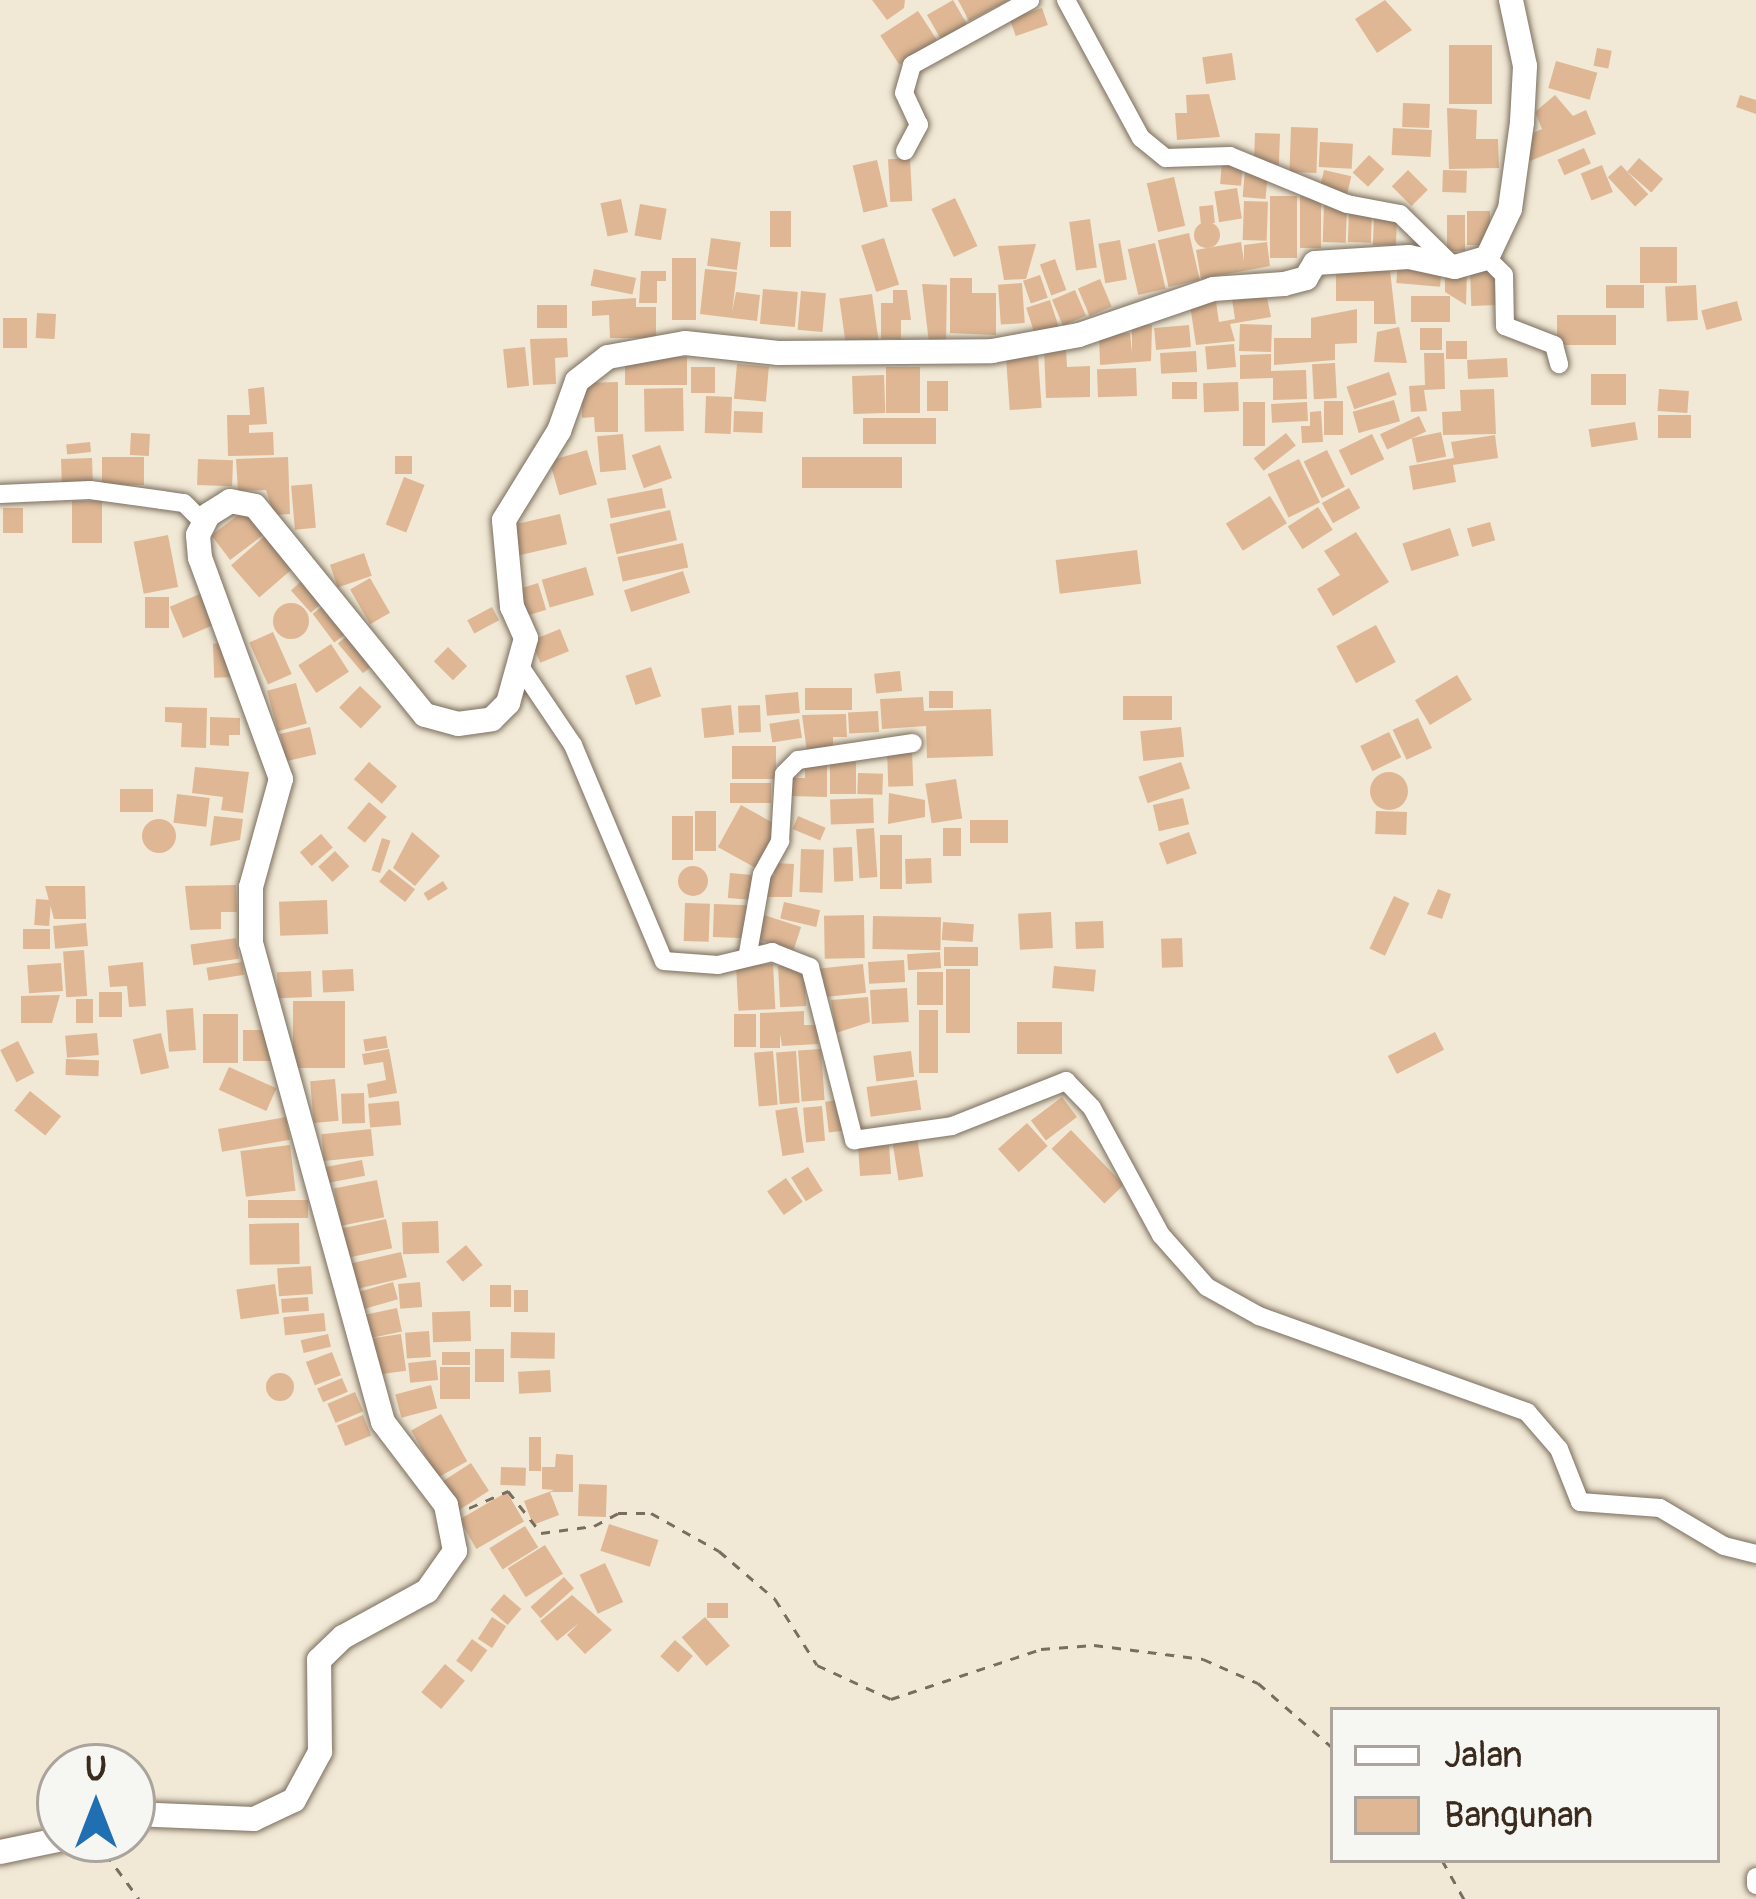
<!DOCTYPE html>
<style>
body{margin:0}
#map{position:relative;width:1756px;height:1899px;overflow:hidden;background:#f1e9d5;font-family:Pangolin,sans-serif}
div>[style]{position:absolute}
.building>*{inset:0;background:#dfb794;transform-origin:0 0}
.round{border-radius:50%}
.path>*{height:3px;margin-top:-1.5px;transform-origin:0;background:repeating-linear-gradient(90deg,#7b6d5e 0 9px,transparent 0 18px)}
.roads{filter:drop-shadow(0 0 3px #7b6d5e) drop-shadow(0 0 3px #7b6d5e)}
.minor>*{height:18px;margin:-9px;padding:0 9px;transform-origin:9px;border-radius:9px;background:#fff}
.tertiary>*{height:24px;margin:-12px;padding:0 12px;transform-origin:12px;border-radius:12px;background:#fff}
span{translate:-50% -50%;white-space:nowrap;text-align:center;line-height:1.15;-webkit-text-stroke:12px #f6f6f2;paint-order:stroke}
.legend{position:absolute;left:1330px;top:1707px;width:390px;height:156px;box-sizing:border-box;background:#f6f6f2;border:3px solid #aba49d;margin:0;padding:15px 21px;list-style:none;font-size:36px;color:#3b2a1e}
.legend li{display:flex;align-items:center;gap:24px;height:60px}
.legend b{width:60px;border:3px solid #aba49d}
.north{position:absolute;left:36px;top:1743px;width:120px;height:120px;box-sizing:border-box;background:#f6f6f2;border:3px solid #aba49d;border-radius:50%;rotate:0deg;font-size:33px;font-weight:700;line-height:48px;text-align:center;color:#3b2a1e}
.north::after{content:'';display:block;margin:auto;width:42px;height:54px;background:#1f6fb2;clip-path:polygon(50% 0,100% 100%,50% 72%,0 100%)}
</style>
<div id="map">
<div class="building">
<div style="clip-path:polygon(872px 0,905px 0,904px 8px,887px 20px)"></div>
<div style="left:953px;top:0;width:30px;height:30px;rotate:60deg"></div>
<div style="clip-path:polygon(958px 0,1009px 0,969px 21px)"></div>
<div style="clip-path:polygon(1385px 0,1412px 30px,1377px 53px,1355px 19px)"></div>
<div style="left:1042px;top:8px;width:18px;height:34px;rotate:71deg"></div>
<div style="left:918px;top:11px;width:35px;height:45px;rotate:57deg"></div>
<div style="left:1449px;top:45px;width:43px;height:59px"></div>
<div style="left:1597px;top:48px;width:15px;height:18px;rotate:11deg"></div>
<div style="left:1232px;top:53px;width:27px;height:30px;rotate:82deg"></div>
<div style="left:1556px;top:61px;width:43px;height:28px;rotate:16deg"></div>
<div style="clip-path:polygon(1209px 94px,1220px 137px,1177px 140px,1175px 113px,1187px 113px,1186px 95px)"></div>
<div style="clip-path:polygon(1555px 95px,1573px 116px,1586px 110px,1596px 134px,1530px 161px,1521px 138px,1542px 129px,1535px 112px)"></div>
<div style="clip-path:polygon(1740px 95px,1756px 100px,1756px 114px,1736px 107px)"></div>
<div style="left:1403px;top:103px;width:27px;height:24px;rotate:2deg"></div>
<div style="clip-path:polygon(1447px 108px,1477px 110px,1476px 139px,1498px 139px,1499px 168px,1449px 169px)"></div>
<div style="left:1291px;top:127px;width:27px;height:45px;rotate:2deg"></div>
<div style="left:1393px;top:128px;width:39px;height:27px;rotate:3deg"></div>
<div style="left:1255px;top:133px;width:25px;height:31px;rotate:2deg"></div>
<div style="left:1320px;top:142px;width:33px;height:25px;rotate:3deg"></div>
<div style="left:1584px;top:148px;width:17px;height:29px;rotate:66deg"></div>
<div style="left:1369px;top:155px;width:21px;height:24px;rotate:43deg"></div>
<div style="left:910px;top:158px;width:43px;height:22px;rotate:87deg"></div>
<div style="left:1639px;top:158px;width:32px;height:18px;rotate:41deg"></div>
<div style="left:877px;top:160px;width:48px;height:25px;rotate:77deg"></div>
<div style="left:1222px;top:162px;width:21px;height:22px;rotate:5deg"></div>
<div style="left:1602px;top:165px;width:29px;height:23px;rotate:68deg"></div>
<div style="left:1621px;top:165px;width:40px;height:18px;rotate:47deg"></div>
<div style="left:1245px;top:170px;width:23px;height:27px;rotate:5deg"></div>
<div style="left:1324px;top:170px;width:28px;height:20px;rotate:13deg"></div>
<div style="left:1408px;top:170px;width:28px;height:23px;rotate:45deg"></div>
<div style="left:1443px;top:170px;width:24px;height:22px;rotate:2deg"></div>
<div style="left:1174px;top:177px;width:50px;height:28px;rotate:77deg"></div>
<div style="left:1237px;top:188px;width:31px;height:23px;rotate:81deg"></div>
<div style="left:1270px;top:196px;width:27px;height:62px"></div>
<div style="left:1300px;top:196px;width:21px;height:52px"></div>
<div style="left:955px;top:198px;width:53px;height:26px;rotate:65deg"></div>
<div style="left:621px;top:199px;width:34px;height:21px;rotate:78deg"></div>
<div style="left:1244px;top:201px;width:24px;height:39px;rotate:2deg"></div>
<div style="left:640px;top:204px;width:27px;height:32px;rotate:10deg"></div>
<div style="left:1213px;top:205px;width:18px;height:14px;rotate:84deg"></div>
<div style="left:1324px;top:205px;width:23px;height:37px;rotate:2deg"></div>
<div style="left:1349px;top:210px;width:23px;height:32px;rotate:2deg"></div>
<div style="left:770px;top:211px;width:21px;height:36px"></div>
<div style="left:1467px;top:211px;width:23px;height:34px"></div>
<div style="left:1374px;top:215px;width:23px;height:30px;rotate:2deg"></div>
<div style="left:1447px;top:215px;width:18px;height:36px"></div>
<div style="left:1090px;top:219px;width:49px;height:21px;rotate:82deg"></div>
<div class="round" style="left:1194px;top:222px;width:26px;height:26px"></div>
<div style="left:1189px;top:233px;width:48px;height:32px;rotate:77deg"></div>
<div style="left:711px;top:238px;width:30px;height:28px;rotate:8deg"></div>
<div style="left:884px;top:238px;width:49px;height:24px;rotate:72deg"></div>
<div style="left:1120px;top:240px;width:40px;height:22px;rotate:80deg"></div>
<div style="clip-path:polygon(1241px 242px,1244px 261px,1244px 245px,1267px 242px,1270px 266px,1201px 279px,1196px 250px)"></div>
<div style="left:1155px;top:243px;width:47px;height:28px;rotate:77deg"></div>
<div style="clip-path:polygon(1036px 244px,1026px 279px,1004px 280px,998px 246px)"></div>
<div style="left:1640px;top:247px;width:37px;height:36px"></div>
<div style="left:672px;top:258px;width:24px;height:62px"></div>
<div style="left:1055px;top:259px;width:33px;height:16px;rotate:70deg"></div>
<div style="left:1398px;top:263px;width:44px;height:20px;rotate:5deg"></div>
<div style="left:1496px;top:268px;width:37px;height:26px;rotate:88deg"></div>
<div style="left:594px;top:269px;width:43px;height:17px;rotate:12deg"></div>
<div style="clip-path:polygon(705px 269px,737px 272px,732px 312px,736px 292px,760px 295px,757px 321px,700px 314px)"></div>
<div style="clip-path:polygon(1445px 269px,1467px 269px,1466px 305px,1445px 292px)"></div>
<div style="clip-path:polygon(1336px 270px,1390px 270px,1396px 324px,1374px 324px,1374px 301px,1336px 301px)"></div>
<div style="clip-path:polygon(641px 271px,666px 271px,666px 281px,657px 281px,657px 303px,639px 303px)"></div>
<div style="left:1040px;top:275px;width:24px;height:18px;rotate:71deg"></div>
<div style="clip-path:polygon(950px 278px,972px 278px,972px 293px,996px 293px,996px 335px,950px 333px)"></div>
<div style="left:1100px;top:279px;width:30px;height:24px;rotate:67deg"></div>
<div style="left:1022px;top:283px;width:40px;height:24px;rotate:86deg"></div>
<div style="clip-path:polygon(922px 284px,947px 285px,946px 343px,929px 343px)"></div>
<div style="left:1606px;top:285px;width:38px;height:23px"></div>
<div style="left:1696px;top:285px;width:35px;height:31px;rotate:87deg"></div>
<div style="left:763px;top:289px;width:35px;height:35px;rotate:5deg"></div>
<div style="clip-path:polygon(893px 290px,907px 290px,911px 320px,901px 320px,901px 339px,881px 339px,881px 303px,893px 303px)"></div>
<div style="left:1075px;top:290px;width:28px;height:25px;rotate:67deg"></div>
<div style="left:801px;top:291px;width:25px;height:39px;rotate:5deg"></div>
<div style="clip-path:polygon(1266px 293px,1271px 317px,1230px 324px,1235px 341px,1196px 345px,1190px 305px,1216px 302px,1219px 322px,1235px 319px,1232px 299px)"></div>
<div style="left:872px;top:294px;width:49px;height:33px;rotate:82deg"></div>
<div style="left:1411px;top:296px;width:39px;height:26px"></div>
<div style="clip-path:polygon(636px 298px,636px 307px,656px 307px,656px 338px,610px 338px,609px 315px,592px 316px,592px 301px)"></div>
<div style="left:1050px;top:300px;width:28px;height:25px;rotate:72deg"></div>
<div style="left:1737px;top:301px;width:20px;height:37px;rotate:75deg"></div>
<div style="left:567px;top:305px;width:23px;height:30px;rotate:90deg"></div>
<div style="clip-path:polygon(1357px 309px,1357px 343px,1335px 344px,1335px 360px,1274px 365px,1274px 338px,1311px 338px,1311px 318px)"></div>
<div style="left:37px;top:313px;width:19px;height:25px;rotate:3deg"></div>
<div style="left:1616px;top:315px;width:30px;height:59px;rotate:90deg"></div>
<div style="left:3px;top:318px;width:24px;height:30px"></div>
<div style="clip-path:polygon(1132px 324px,1152px 325px,1151px 361px,1100px 365px,1099px 334px,1130px 333px,1132px 353px)"></div>
<div style="left:1240px;top:324px;width:32px;height:27px;rotate:2deg"></div>
<div style="left:1189px;top:325px;width:22px;height:35px;rotate:85deg"></div>
<div style="clip-path:polygon(1399px 327px,1407px 363px,1374px 362px,1377px 332px)"></div>
<div style="left:1442px;top:328px;width:22px;height:22px;rotate:90deg"></div>
<div style="clip-path:polygon(567px 338px,568px 357px,555px 358px,556px 384px,533px 385px,530px 339px)"></div>
<div style="left:1446px;top:341px;width:21px;height:18px"></div>
<div style="left:1234px;top:344px;width:23px;height:29px;rotate:85deg"></div>
<div style="left:525px;top:347px;width:39px;height:22px;rotate:84deg"></div>
<div style="clip-path:polygon(1044px 349px,1066px 349px,1067px 367px,1090px 366px,1090px 397px,1046px 398px)"></div>
<div style="left:1196px;top:351px;width:21px;height:36px;rotate:87deg"></div>
<div style="clip-path:polygon(1424px 353px,1444px 353px,1445px 389px,1424px 390px,1427px 411px,1411px 412px,1409px 386px,1425px 385px)"></div>
<div style="clip-path:polygon(1271px 354px,1271px 371px,1306px 370px,1307px 399px,1273px 400px,1273px 378px,1240px 379px,1240px 355px)"></div>
<div style="left:1038px;top:356px;width:52px;height:32px;rotate:86deg"></div>
<div style="left:687px;top:357px;width:28px;height:62px;rotate:90deg"></div>
<div style="left:1507px;top:358px;width:19px;height:40px;rotate:87deg"></div>
<div style="left:1335px;top:363px;width:35px;height:23px;rotate:87deg"></div>
<div style="left:737px;top:364px;width:32px;height:35px;rotate:5deg"></div>
<div style="left:691px;top:367px;width:24px;height:26px"></div>
<div style="left:886px;top:367px;width:34px;height:46px"></div>
<div style="left:1136px;top:368px;width:28px;height:39px;rotate:88deg"></div>
<div style="left:1389px;top:372px;width:24px;height:45px;rotate:71deg"></div>
<div style="left:1591px;top:374px;width:35px;height:31px"></div>
<div style="left:884px;top:375px;width:38px;height:32px;rotate:88deg"></div>
<div style="left:927px;top:381px;width:21px;height:30px"></div>
<div style="clip-path:polygon(618px 382px,618px 432px,595px 432px,594px 417px,582px 418px,581px 383px)"></div>
<div style="left:1197px;top:382px;width:17px;height:25px;rotate:90deg"></div>
<div style="left:1238px;top:382px;width:29px;height:35px;rotate:88deg"></div>
<div style="clip-path:polygon(264px 387px,267px 424px,249px 425px,249px 433px,273px 432px,274px 455px,228px 456px,227px 415px,250px 415px,248px 389px)"></div>
<div style="left:683px;top:388px;width:43px;height:39px;rotate:89deg"></div>
<div style="clip-path:polygon(1494px 389px,1496px 434px,1443px 435px,1442px 412px,1461px 411px,1460px 390px)"></div>
<div style="left:1659px;top:389px;width:30px;height:22px;rotate:4deg"></div>
<div style="left:706px;top:396px;width:26px;height:37px;rotate:2deg"></div>
<div style="left:1394px;top:400px;width:22px;height:43px;rotate:74deg"></div>
<div style="left:1324px;top:401px;width:19px;height:34px"></div>
<div style="left:1243px;top:402px;width:22px;height:44px"></div>
<div style="left:1307px;top:402px;width:19px;height:36px;rotate:87deg"></div>
<div style="left:734px;top:411px;width:29px;height:21px;rotate:2deg"></div>
<div style="clip-path:polygon(1321px 411px,1323px 442px,1302px 443px,1301px 426px,1310px 426px,1310px 412px)"></div>
<div style="left:1658px;top:415px;width:33px;height:23px"></div>
<div style="left:1419px;top:416px;width:17px;height:43px;rotate:65deg"></div>
<div style="left:863px;top:418px;width:73px;height:26px"></div>
<div style="left:1635px;top:422px;width:18px;height:47px;rotate:81deg"></div>
<div style="left:1441px;top:432px;width:25px;height:30px;rotate:78deg"></div>
<div style="left:131px;top:433px;width:19px;height:22px;rotate:3deg"></div>
<div style="left:1286px;top:433px;width:16px;height:41px;rotate:52deg"></div>
<div style="left:623px;top:434px;width:36px;height:26px;rotate:85deg"></div>
<div style="left:1372px;top:434px;width:28px;height:37px;rotate:64deg"></div>
<div style="clip-path:polygon(1495px 435px,1498px 458px,1453px 465px,1456px 482px,1413px 490px,1409px 466px,1454px 458px,1451px 442px)"></div>
<div style="left:90px;top:442px;width:10px;height:24px;rotate:84deg"></div>
<div style="left:660px;top:445px;width:35px;height:30px;rotate:70deg"></div>
<div style="left:587px;top:450px;width:36px;height:39px;rotate:74deg"></div>
<div style="left:1327px;top:450px;width:41px;height:26px;rotate:64deg"></div>
<div style="left:395px;top:456px;width:17px;height:18px"></div>
<div style="left:102px;top:457px;width:42px;height:28px"></div>
<div style="clip-path:polygon(288px 457px,290px 514px,274px 515px,266px 490px,238px 491px,236px 459px)"></div>
<div style="left:902px;top:457px;width:31px;height:100px;rotate:90deg"></div>
<div style="left:92px;top:458px;width:27px;height:31px;rotate:88deg"></div>
<div style="left:198px;top:459px;width:35px;height:26px;rotate:2deg"></div>
<div style="left:1299px;top:459px;width:48px;height:35px;rotate:64deg"></div>
<div style="left:404px;top:477px;width:22px;height:51px;rotate:21deg"></div>
<div style="left:312px;top:484px;width:44px;height:21px;rotate:85deg"></div>
<div style="left:662px;top:488px;width:20px;height:56px;rotate:79deg"></div>
<div style="left:1349px;top:488px;width:23px;height:31px;rotate:61deg"></div>
<div style="left:1270px;top:496px;width:32px;height:52px;rotate:58deg"></div>
<div style="left:72px;top:501px;width:30px;height:42px"></div>
<div style="left:1318px;top:507px;width:27px;height:36px;rotate:57deg"></div>
<div style="left:3px;top:508px;width:20px;height:25px"></div>
<div style="left:245px;top:510px;width:31px;height:42px;rotate:53deg"></div>
<div style="left:670px;top:510px;width:31px;height:62px;rotate:77deg"></div>
<div style="left:560px;top:514px;width:31px;height:51px;rotate:77deg"></div>
<div style="left:1490px;top:522px;width:19px;height:24px;rotate:74deg"></div>
<div style="left:1450px;top:528px;width:29px;height:50px;rotate:72deg"></div>
<div style="clip-path:polygon(1356px 532px,1389px 582px,1333px 616px,1317px 589px,1340px 575px,1324px 551px)"></div>
<div style="left:268px;top:533px;width:43px;height:49px;rotate:49deg"></div>
<div style="left:168px;top:535px;width:53px;height:35px;rotate:79deg"></div>
<div style="left:683px;top:543px;width:25px;height:67px;rotate:78deg"></div>
<div style="left:1137px;top:550px;width:34px;height:82px;rotate:83deg"></div>
<div style="left:364px;top:553px;width:24px;height:36px;rotate:71deg"></div>
<div style="left:586px;top:567px;width:29px;height:46px;rotate:74deg"></div>
<div style="left:683px;top:571px;width:23px;height:62px;rotate:72deg"></div>
<div style="left:308px;top:575px;width:30px;height:23px;rotate:48deg"></div>
<div style="left:370px;top:578px;width:40px;height:23px;rotate:60deg"></div>
<div style="left:538px;top:583px;width:28px;height:21px;rotate:73deg"></div>
<div style="left:202px;top:593px;width:34px;height:35px;rotate:67deg"></div>
<div style="left:145px;top:597px;width:24px;height:31px"></div>
<div style="left:331px;top:600px;width:36px;height:23px;rotate:53deg"></div>
<div class="round" style="left:273px;top:603px;width:36px;height:36px"></div>
<div style="left:492px;top:607px;width:15px;height:28px;rotate:62deg"></div>
<div style="left:1376px;top:625px;width:42px;height:45px;rotate:62deg"></div>
<div style="left:560px;top:629px;width:24px;height:31px;rotate:68deg"></div>
<div style="left:354px;top:630px;width:39px;height:21px;rotate:50deg"></div>
<div style="left:273px;top:632px;width:46px;height:26px;rotate:66deg"></div>
<div style="left:233px;top:643px;width:34px;height:20px;rotate:88deg"></div>
<div style="left:331px;top:644px;width:33px;height:39px;rotate:57deg"></div>
<div style="left:448px;top:647px;width:27px;height:20px;rotate:45deg"></div>
<div style="left:651px;top:667px;width:31px;height:27px;rotate:71deg"></div>
<div style="left:900px;top:671px;width:20px;height:26px;rotate:84deg"></div>
<div style="left:1457px;top:675px;width:29px;height:49px;rotate:59deg"></div>
<div style="left:296px;top:683px;width:42px;height:30px;rotate:75deg"></div>
<div style="left:360px;top:686px;width:30px;height:30px;rotate:44deg"></div>
<div style="left:852px;top:688px;width:22px;height:47px;rotate:90deg"></div>
<div style="left:929px;top:691px;width:24px;height:17px"></div>
<div style="left:798px;top:692px;width:21px;height:33px;rotate:85deg"></div>
<div style="left:1172px;top:696px;width:24px;height:49px;rotate:90deg"></div>
<div style="clip-path:polygon(923px 697px,924px 711px,991px 709px,993px 756px,927px 758px,926px 726px,882px 729px,880px 699px)"></div>
<div style="left:731px;top:705px;width:30px;height:30px;rotate:84deg"></div>
<div style="left:760px;top:705px;width:27px;height:22px;rotate:88deg"></div>
<div style="clip-path:polygon(165px 707px,207px 708px,206px 748px,181px 747px,182px 723px,165px 722px)"></div>
<div style="left:878px;top:711px;width:21px;height:30px;rotate:87deg"></div>
<div style="clip-path:polygon(846px 714px,847px 737px,833px 737px,833px 752px,807px 752px,802px 715px)"></div>
<div style="clip-path:polygon(210px 717px,240px 718px,240px 735px,229px 735px,229px 746px,210px 745px)"></div>
<div style="left:1418px;top:718px;width:33px;height:28px;rotate:65deg"></div>
<div style="left:799px;top:719px;width:19px;height:30px;rotate:81deg"></div>
<div style="left:310px;top:727px;width:28px;height:31px;rotate:77deg"></div>
<div style="left:1181px;top:727px;width:30px;height:41px;rotate:84deg"></div>
<div style="left:1389px;top:732px;width:28px;height:32px;rotate:64deg"></div>
<div style="left:732px;top:746px;width:44px;height:33px"></div>
<div style="left:912px;top:749px;width:37px;height:25px;rotate:88deg"></div>
<div style="left:369px;top:762px;width:37px;height:23px;rotate:41deg"></div>
<div style="left:830px;top:762px;width:26px;height:32px"></div>
<div style="left:1181px;top:762px;width:28px;height:45px;rotate:71deg"></div>
<div style="clip-path:polygon(805px 764px,827px 764px,827px 797px,789px 796px,788px 778px,805px 778px)"></div>
<div style="clip-path:polygon(195px 767px,249px 772px,243px 813px,221px 810px,223px 797px,192px 793px)"></div>
<div class="round" style="left:1370px;top:772px;width:38px;height:38px"></div>
<div style="left:858px;top:773px;width:25px;height:21px;rotate:2deg"></div>
<div style="left:956px;top:779px;width:40px;height:31px;rotate:81deg"></div>
<div style="left:730px;top:783px;width:41px;height:20px"></div>
<div style="left:120px;top:789px;width:33px;height:23px"></div>
<div style="clip-path:polygon(889px 793px,925px 800px,925px 817px,888px 824px)"></div>
<div style="left:177px;top:794px;width:33px;height:29px;rotate:7deg"></div>
<div style="left:873px;top:798px;width:25px;height:43px;rotate:88deg"></div>
<div style="left:1183px;top:798px;width:27px;height:31px;rotate:77deg"></div>
<div style="left:369px;top:802px;width:23px;height:34px;rotate:40deg"></div>
<div style="left:741px;top:805px;width:45px;height:48px;rotate:29deg"></div>
<div style="left:695px;top:811px;width:21px;height:40px"></div>
<div style="left:1376px;top:811px;width:31px;height:23px;rotate:2deg"></div>
<div style="clip-path:polygon(214px 816px,243px 819px,240px 840px,210px 846px)"></div>
<div style="left:672px;top:816px;width:21px;height:44px"></div>
<div style="left:798px;top:816px;width:30px;height:14px;rotate:23deg"></div>
<div class="round" style="left:142px;top:819px;width:34px;height:34px"></div>
<div style="left:970px;top:820px;width:38px;height:23px"></div>
<div style="left:874px;top:828px;width:49px;height:18px;rotate:86deg"></div>
<div style="left:943px;top:828px;width:18px;height:28px"></div>
<div style="clip-path:polygon(412px 832px,440px 856px,415px 886px,393px 868px)"></div>
<div style="left:1189px;top:832px;width:23px;height:32px;rotate:70deg"></div>
<div style="left:321px;top:834px;width:18px;height:28px;rotate:49deg"></div>
<div style="left:880px;top:835px;width:22px;height:54px"></div>
<div style="left:382px;top:838px;width:9px;height:34px;rotate:18deg"></div>
<div style="left:852px;top:847px;width:34px;height:19px;rotate:88deg"></div>
<div style="left:801px;top:849px;width:23px;height:43px;rotate:2deg"></div>
<div style="left:335px;top:851px;width:21px;height:23px;rotate:47deg"></div>
<div style="left:931px;top:858px;width:25px;height:26px;rotate:88deg"></div>
<div style="clip-path:polygon(775px 863px,794px 864px,792px 897px,763px 897px,764px 875px,774px 876px)"></div>
<div class="round" style="left:678px;top:866px;width:30px;height:30px"></div>
<div style="left:389px;top:869px;width:33px;height:16px;rotate:38deg"></div>
<div style="left:730px;top:873px;width:22px;height:25px;rotate:5deg"></div>
<div style="left:443px;top:881px;width:9px;height:23px;rotate:58deg"></div>
<div style="clip-path:polygon(236px 885px,237px 912px,221px 912px,221px 929px,190px 930px,185px 886px)"></div>
<div style="clip-path:polygon(45px 886px,85px 886px,86px 919px,54px 919px)"></div>
<div style="clip-path:polygon(1438px 889px,1451px 894px,1442px 919px,1427px 914px)"></div>
<div style="left:1394px;top:896px;width:17px;height:58px;rotate:25deg"></div>
<div style="left:36px;top:899px;width:15px;height:26px;rotate:4deg"></div>
<div style="left:327px;top:900px;width:34px;height:48px;rotate:88deg"></div>
<div style="left:784px;top:902px;width:37px;height:17px;rotate:13deg"></div>
<div style="left:685px;top:903px;width:25px;height:38px;rotate:2deg"></div>
<div style="left:714px;top:904px;width:34px;height:33px;rotate:2deg"></div>
<div style="left:1051px;top:912px;width:36px;height:33px;rotate:87deg"></div>
<div style="left:764px;top:915px;width:39px;height:25px;rotate:18deg"></div>
<div style="left:864px;top:915px;width:43px;height:40px;rotate:89deg"></div>
<div style="left:873px;top:916px;width:68px;height:33px;rotate:1deg"></div>
<div style="left:1103px;top:921px;width:27px;height:28px;rotate:88deg"></div>
<div style="left:943px;top:922px;width:31px;height:18px;rotate:4deg"></div>
<div style="left:86px;top:923px;width:23px;height:33px;rotate:85deg"></div>
<div style="left:23px;top:929px;width:27px;height:20px"></div>
<div style="left:236px;top:938px;width:21px;height:46px;rotate:82deg"></div>
<div style="left:1182px;top:938px;width:29px;height:21px;rotate:88deg"></div>
<div style="left:944px;top:947px;width:34px;height:19px"></div>
<div style="left:84px;top:950px;width:46px;height:21px;rotate:86deg"></div>
<div style="left:940px;top:952px;width:16px;height:33px;rotate:86deg"></div>
<div style="left:904px;top:960px;width:22px;height:36px;rotate:87deg"></div>
<div style="clip-path:polygon(143px 962px,146px 1006px,129px 1007px,127px 986px,110px 987px,108px 966px)"></div>
<div style="left:242px;top:962px;width:13px;height:36px;rotate:81deg"></div>
<div style="left:61px;top:963px;width:28px;height:34px;rotate:86deg"></div>
<div style="left:773px;top:964px;width:45px;height:37px;rotate:87deg"></div>
<div style="left:863px;top:964px;width:29px;height:48px;rotate:84deg"></div>
<div style="left:804px;top:965px;width:41px;height:26px;rotate:87deg"></div>
<div style="left:1054px;top:966px;width:42px;height:22px;rotate:5deg"></div>
<div style="left:353px;top:969px;width:22px;height:31px;rotate:87deg"></div>
<div style="left:946px;top:969px;width:24px;height:64px"></div>
<div style="left:311px;top:971px;width:26px;height:34px;rotate:88deg"></div>
<div style="left:917px;top:972px;width:26px;height:33px"></div>
<div style="left:907px;top:988px;width:34px;height:37px;rotate:87deg"></div>
<div style="left:99px;top:992px;width:23px;height:25px"></div>
<div style="clip-path:polygon(60px 995px,52px 1023px,21px 1023px,21px 996px)"></div>
<div style="clip-path:polygon(868px 997px,870px 1022px,836px 1033px,831px 1000px)"></div>
<div style="left:76px;top:999px;width:17px;height:24px"></div>
<div style="left:293px;top:1001px;width:52px;height:67px"></div>
<div style="left:193px;top:1008px;width:42px;height:27px;rotate:86deg"></div>
<div style="left:919px;top:1010px;width:19px;height:63px"></div>
<div style="clip-path:polygon(804px 1011px,804px 1025px,818px 1025px,818px 1044px,782px 1046px,780px 1034px,780px 1048px,760px 1048px,760px 1013px)"></div>
<div style="left:203px;top:1014px;width:35px;height:49px"></div>
<div style="left:734px;top:1014px;width:22px;height:33px"></div>
<div style="left:1017px;top:1022px;width:45px;height:32px"></div>
<div style="left:243px;top:1030px;width:30px;height:31px"></div>
<div style="left:1435px;top:1032px;width:20px;height:53px;rotate:63deg"></div>
<div style="left:97px;top:1033px;width:22px;height:32px;rotate:85deg"></div>
<div style="left:161px;top:1033px;width:36px;height:29px;rotate:77deg"></div>
<div style="left:386px;top:1036px;width:12px;height:23px;rotate:81deg"></div>
<div style="left:18px;top:1041px;width:36px;height:20px;rotate:63deg"></div>
<div style="clip-path:polygon(389px 1049px,397px 1093px,369px 1098px,367px 1084px,386px 1080px,383px 1062px,364px 1065px,362px 1054px)"></div>
<div style="left:821px;top:1049px;width:51px;height:23px;rotate:86deg"></div>
<div style="left:773px;top:1051px;width:54px;height:19px;rotate:85deg"></div>
<div style="left:796px;top:1051px;width:52px;height:20px;rotate:86deg"></div>
<div style="left:911px;top:1051px;width:26px;height:38px;rotate:83deg"></div>
<div style="left:66px;top:1059px;width:33px;height:16px;rotate:2deg"></div>
<div style="left:229px;top:1067px;width:52px;height:25px;rotate:24deg"></div>
<div style="left:335px;top:1079px;width:42px;height:25px;rotate:85deg"></div>
<div style="left:917px;top:1080px;width:30px;height:51px;rotate:82deg"></div>
<div style="left:30px;top:1091px;width:40px;height:25px;rotate:39deg"></div>
<div style="left:364px;top:1093px;width:30px;height:23px;rotate:88deg"></div>
<div style="left:1062px;top:1097px;width:25px;height:39px;rotate:53deg"></div>
<div style="left:839px;top:1100px;width:31px;height:14px;rotate:83deg"></div>
<div style="left:399px;top:1101px;width:24px;height:31px;rotate:85deg"></div>
<div style="left:822px;top:1106px;width:35px;height:19px;rotate:85deg"></div>
<div style="left:797px;top:1107px;width:46px;height:22px;rotate:81deg"></div>
<div style="left:286px;top:1117px;width:23px;height:69px;rotate:80deg"></div>
<div style="left:1027px;top:1123px;width:31px;height:39px;rotate:48deg"></div>
<div style="left:371px;top:1129px;width:27px;height:50px;rotate:84deg"></div>
<div style="left:1071px;top:1130px;width:76px;height:27px;rotate:46deg"></div>
<div style="left:917px;top:1137px;width:40px;height:25px;rotate:81deg"></div>
<div style="left:290px;top:1145px;width:46px;height:50px;rotate:83deg"></div>
<div style="left:889px;top:1145px;width:29px;height:31px;rotate:86deg"></div>
<div style="left:362px;top:1160px;width:16px;height:38px;rotate:79deg"></div>
<div style="left:808px;top:1167px;width:28px;height:20px;rotate:58deg"></div>
<div style="left:786px;top:1178px;width:29px;height:23px;rotate:55deg"></div>
<div style="left:377px;top:1180px;width:38px;height:44px;rotate:79deg"></div>
<div style="left:308px;top:1200px;width:18px;height:60px;rotate:90deg"></div>
<div style="left:386px;top:1219px;width:30px;height:49px;rotate:78deg"></div>
<div style="left:438px;top:1221px;width:32px;height:36px;rotate:88deg"></div>
<div style="left:299px;top:1223px;width:41px;height:50px;rotate:89deg"></div>
<div style="left:466px;top:1245px;width:26px;height:26px;rotate:50deg"></div>
<div style="left:401px;top:1252px;width:26px;height:56px;rotate:77deg"></div>
<div style="left:311px;top:1266px;width:28px;height:34px;rotate:86deg"></div>
<div style="left:393px;top:1282px;width:18px;height:38px;rotate:74deg"></div>
<div style="left:420px;top:1282px;width:25px;height:22px;rotate:85deg"></div>
<div style="left:275px;top:1284px;width:30px;height:39px;rotate:82deg"></div>
<div style="left:490px;top:1285px;width:21px;height:22px"></div>
<div style="left:514px;top:1290px;width:14px;height:22px"></div>
<div style="left:308px;top:1297px;width:14px;height:27px;rotate:86deg"></div>
<div style="left:397px;top:1308px;width:24px;height:35px;rotate:78deg"></div>
<div style="left:470px;top:1311px;width:30px;height:38px;rotate:88deg"></div>
<div style="left:324px;top:1313px;width:18px;height:41px;rotate:84deg"></div>
<div style="left:429px;top:1331px;width:26px;height:24px;rotate:86deg"></div>
<div style="left:511px;top:1332px;width:44px;height:26px;rotate:1deg"></div>
<div style="left:328px;top:1334px;width:13px;height:28px;rotate:77deg"></div>
<div style="left:401px;top:1334px;width:37px;height:28px;rotate:82deg"></div>
<div style="left:475px;top:1349px;width:29px;height:33px"></div>
<div style="left:332px;top:1352px;width:25px;height:28px;rotate:69deg"></div>
<div style="left:442px;top:1352px;width:28px;height:13px"></div>
<div style="left:436px;top:1360px;width:20px;height:28px;rotate:84deg"></div>
<div style="left:470px;top:1367px;width:32px;height:30px;rotate:90deg"></div>
<div style="left:550px;top:1370px;width:22px;height:32px;rotate:87deg"></div>
<div class="round" style="left:266px;top:1373px;width:28px;height:28px"></div>
<div style="left:342px;top:1378px;width:15px;height:27px;rotate:67deg"></div>
<div style="left:431px;top:1385px;width:24px;height:37px;rotate:75deg"></div>
<div style="left:355px;top:1392px;width:21px;height:30px;rotate:67deg"></div>
<div style="left:441px;top:1414px;width:54px;height:34px;rotate:61deg"></div>
<div style="left:363px;top:1415px;width:22px;height:28px;rotate:68deg"></div>
<div style="left:529px;top:1437px;width:12px;height:34px"></div>
<div style="clip-path:polygon(556px 1454px,573px 1455px,573px 1492px,550px 1492px,559px 1515px,533px 1525px,524px 1501px,554px 1490px,542px 1489px,542px 1467px,555px 1467px)"></div>
<div style="left:471px;top:1463px;width:33px;height:35px;rotate:57deg"></div>
<div style="left:501px;top:1467px;width:25px;height:18px;rotate:2deg"></div>
<div style="left:579px;top:1484px;width:28px;height:32px;rotate:2deg"></div>
<div style="left:507px;top:1492px;width:34px;height:55px;rotate:60deg"></div>
<div style="left:609px;top:1524px;width:52px;height:28px;rotate:18deg"></div>
<div style="left:525px;top:1526px;width:25px;height:42px;rotate:58deg"></div>
<div style="left:545px;top:1545px;width:34px;height:44px;rotate:58deg"></div>
<div style="left:605px;top:1563px;width:43px;height:28px;rotate:65deg"></div>
<div style="left:564px;top:1577px;width:15px;height:45px;rotate:48deg"></div>
<div style="left:504px;top:1594px;width:23px;height:21px;rotate:41deg"></div>
<div style="clip-path:polygon(572px 1595px,612px 1630px,585px 1654px,567px 1635px,579px 1623px,557px 1641px,540px 1621px)"></div>
<div style="left:707px;top:1603px;width:21px;height:15px"></div>
<div style="left:492px;top:1617px;width:17px;height:26px;rotate:33deg"></div>
<div style="left:705px;top:1617px;width:38px;height:31px;rotate:49deg"></div>
<div style="left:472px;top:1639px;width:19px;height:27px;rotate:36deg"></div>
<div style="left:675px;top:1640px;width:24px;height:22px;rotate:42deg"></div>
<div style="left:445px;top:1664px;width:26px;height:37px;rotate:40deg"></div>
</div>
<div class="path">
<div style="left:469px;top:1508px;width:43px;rotate:-23.6deg"></div>
<div style="left:508px;top:1491px;width:53px;rotate:51.8deg"></div>
<div style="left:541px;top:1533px;width:53px;rotate:-7.5deg"></div>
<div style="left:594px;top:1526px;width:27px;rotate:-28deg"></div>
<div style="left:618px;top:1513px;width:33px"></div>
<div style="left:651px;top:1513px;width:78px;rotate:29.2deg"></div>
<div style="left:719px;top:1551px;width:74px;rotate:40.6deg"></div>
<div style="left:775px;top:1599px;width:78px;rotate:57.5deg"></div>
<div style="left:817px;top:1665px;width:81px;rotate:24.7deg"></div>
<div style="left:891px;top:1699px;width:158px;rotate:-18.4deg"></div>
<div style="left:1041px;top:1649px;width:53px;rotate:-4.3deg"></div>
<div style="left:1094px;top:1645px;width:110px;rotate:7.3deg"></div>
<div style="left:1203px;top:1659px;width:60px;rotate:23.6deg"></div>
<div style="left:1258px;top:1683px;width:99px;rotate:40.9deg"></div>
<div style="left:95px;top:1839px;width:74px;rotate:53.7deg"></div>
<div style="left:1442px;top:1860px;width:45px;rotate:60.6deg"></div>
</div>
<div class="roads">
<div class="minor">
<div style="left:1066px;top:0;width:157px;rotate:61.5deg"></div>
<div style="left:1141px;top:138px;width:32px;rotate:39deg"></div>
<div style="left:1166px;top:158px;width:64px;rotate:-1.8deg"></div>
<div style="left:1230px;top:156px;width:126px;rotate:22.3deg"></div>
<div style="left:1347px;top:204px;width:54px;rotate:10.7deg"></div>
<div style="left:1400px;top:214px;width:71px;rotate:44.4deg"></div>
<div style="left:905px;top:151px;width:30px;rotate:-62deg"></div>
<div style="left:919px;top:125px;width:35px;rotate:-115deg"></div>
<div style="left:904px;top:93px;width:29px;rotate:-74deg"></div>
<div style="left:912px;top:65px;width:135px;rotate:-28.8deg"></div>
<div style="left:1487px;top:258px;width:24px;rotate:45deg"></div>
<div style="left:1504px;top:275px;width:51px;rotate:88.9deg"></div>
<div style="left:1505px;top:326px;width:53px;rotate:21.2deg"></div>
<div style="left:1554px;top:345px;width:20px;rotate:75deg"></div>
<div style="left:0;top:494px;width:90px;rotate:-2.5deg"></div>
<div style="left:90px;top:490px;width:73px;rotate:7.9deg"></div>
<div style="left:162px;top:500px;width:22px;rotate:8deg"></div>
<div style="left:184px;top:503px;width:27px;rotate:45deg"></div>
<div style="left:521px;top:668px;width:93px;rotate:56deg"></div>
<div style="left:573px;top:745px;width:234px;rotate:67.2deg"></div>
<div style="left:664px;top:961px;width:54px;rotate:4.2deg"></div>
<div style="left:718px;top:965px;width:56px;rotate:-13.5deg"></div>
<div style="left:772px;top:952px;width:41px;rotate:21.5deg"></div>
<div style="left:810px;top:967px;width:179px;rotate:75.7deg"></div>
<div style="left:854px;top:1140px;width:99px;rotate:-8.1deg"></div>
<div style="left:952px;top:1126px;width:123px;rotate:-21.5deg"></div>
<div style="left:1066px;top:1081px;width:37px;rotate:46deg"></div>
<div style="left:1092px;top:1108px;width:145px;rotate:61.5deg"></div>
<div style="left:1161px;top:1235px;width:69px;rotate:48.5deg"></div>
<div style="left:1207px;top:1287px;width:60px;rotate:29.1deg"></div>
<div style="left:1259px;top:1316px;width:285px;rotate:19.7deg"></div>
<div style="left:1527px;top:1412px;width:49px;rotate:49.1deg"></div>
<div style="left:1559px;top:1449px;width:57px;rotate:68.4deg"></div>
<div style="left:1580px;top:1502px;width:80px;rotate:4.3deg"></div>
<div style="left:1660px;top:1508px;width:74px;rotate:30.7deg"></div>
<div style="left:1724px;top:1546px;width:33px;rotate:14deg"></div>
<div style="left:748px;top:953px;width:80px;rotate:-80deg"></div>
<div style="left:762px;top:874px;width:38px;rotate:-61deg"></div>
<div style="left:780px;top:841px;width:67px;rotate:-86.6deg"></div>
<div style="left:784px;top:774px;width:20px;rotate:-45deg"></div>
<div style="left:798px;top:760px;width:116px;rotate:-8.4deg"></div>
<div style="left:1756px;top:1877px;width:8px;rotate:90deg"></div>
</div>
<div class="tertiary">
<div style="left:132px;top:1814px;width:122px;rotate:2.3deg"></div>
<div style="left:254px;top:1819px;width:44px;rotate:-25.4deg"></div>
<div style="left:294px;top:1800px;width:55px;rotate:-61.6deg"></div>
<div style="left:320px;top:1752px;width:92px;rotate:-90.6deg"></div>
<div style="left:319px;top:1660px;width:33px;rotate:-44deg"></div>
<div style="left:343px;top:1637px;width:96px;rotate:-28.7deg"></div>
<div style="left:427px;top:1591px;width:49px;rotate:-55deg"></div>
<div style="left:455px;top:1551px;width:47px;rotate:-101.1deg"></div>
<div style="left:446px;top:1505px;width:104px;rotate:-127.2deg"></div>
<div style="left:383px;top:1422px;width:497px;rotate:-105.4deg"></div>
<div style="left:251px;top:943px;width:56px;rotate:-90deg"></div>
<div style="left:251px;top:887px;width:112px;rotate:-74.5deg"></div>
<div style="left:281px;top:779px;width:235px;rotate:-110.1deg"></div>
<div style="left:200px;top:558px;width:23px;rotate:-95deg"></div>
<div style="left:198px;top:535px;width:22px;rotate:-63deg"></div>
<div style="left:208px;top:515px;width:26px;rotate:-32deg"></div>
<div style="left:230px;top:501px;width:25px;rotate:11deg"></div>
<div style="left:255px;top:506px;width:269px;rotate:50.9deg"></div>
<div style="left:425px;top:715px;width:34px;rotate:15deg"></div>
<div style="left:458px;top:724px;width:34px;rotate:-8deg"></div>
<div style="left:492px;top:719px;width:23px;rotate:-45deg"></div>
<div style="left:508px;top:703px;width:67px;rotate:-74.5deg"></div>
<div style="left:526px;top:638px;width:34px;rotate:-114deg"></div>
<div style="left:512px;top:607px;width:87px;rotate:-95.3deg"></div>
<div style="left:504px;top:520px;width:105px;rotate:-58.3deg"></div>
<div style="left:559px;top:431px;width:53px;rotate:-70.2deg"></div>
<div style="left:577px;top:381px;width:39px;rotate:-38deg"></div>
<div style="left:608px;top:357px;width:78px;rotate:-10.3deg"></div>
<div style="left:685px;top:343px;width:94px;rotate:6.1deg"></div>
<div style="left:778px;top:353px;width:214px;rotate:-0.5deg"></div>
<div style="left:992px;top:351px;width:88px;rotate:-10.4deg"></div>
<div style="left:1079px;top:335px;width:142px;rotate:-18.9deg"></div>
<div style="left:1213px;top:289px;width:71px;rotate:-4deg"></div>
<div style="left:1284px;top:284px;width:23px;rotate:-15deg"></div>
<div style="left:1306px;top:278px;width:17px;rotate:-59deg"></div>
<div style="left:1315px;top:263px;width:94px;rotate:-3.7deg"></div>
<div style="left:1409px;top:257px;width:47px;rotate:12.3deg"></div>
<div style="left:1455px;top:267px;width:33px;rotate:-16deg"></div>
<div style="left:1487px;top:258px;width:54px;rotate:-64.9deg"></div>
<div style="left:1510px;top:209px;width:88px;rotate:-82.1deg"></div>
<div style="left:1522px;top:122px;width:56px;rotate:-86.9deg"></div>
<div style="left:1525px;top:66px;width:67px;rotate:-102deg"></div>
<div style="left:0;top:1852px;width:64px;rotate:-11.7deg"></div>
</div>
</div>
<ul class="legend">
<li><b style="height:15px;background:#fff"></b>Jalan</li>
<li><b style="height:33px;background:#dfb794"></b>Bangunan</li>
</ul>
<div class="north">U</div>
</div>
